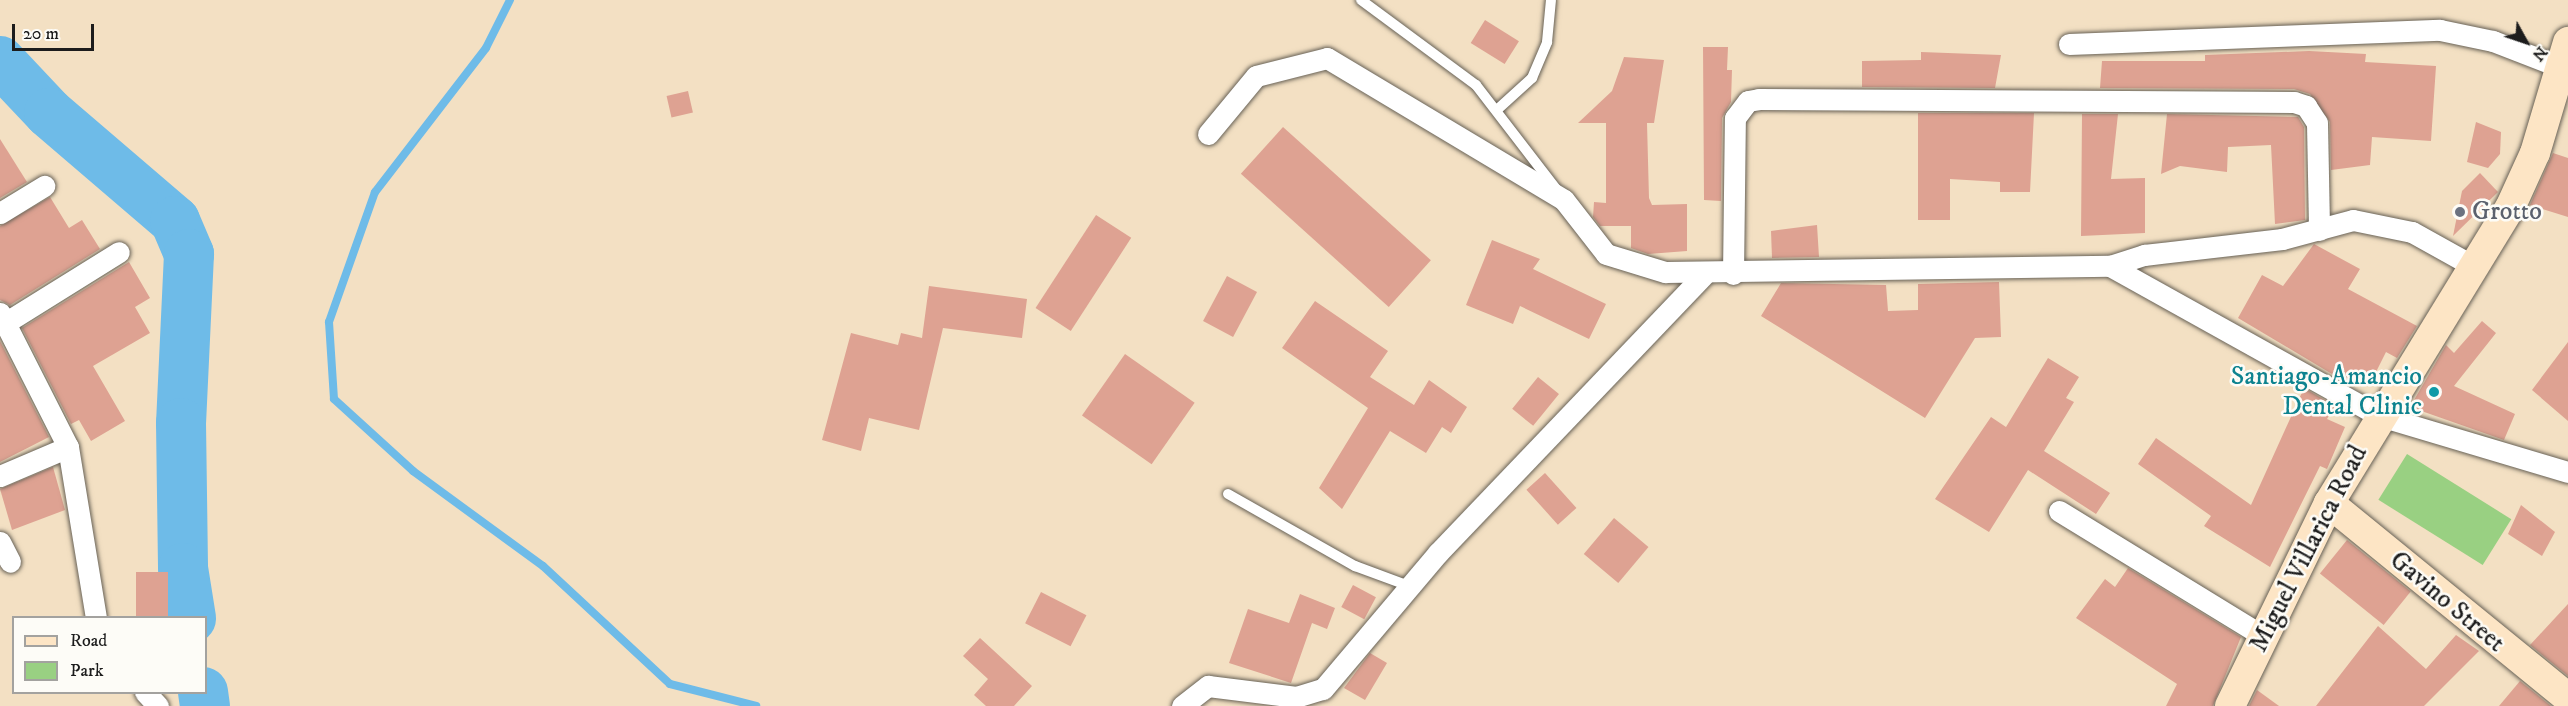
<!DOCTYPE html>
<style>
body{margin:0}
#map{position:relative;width:2568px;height:706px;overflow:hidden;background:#f3e0c3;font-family:"IM FELL DW Pica",serif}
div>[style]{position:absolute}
.green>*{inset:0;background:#99d082;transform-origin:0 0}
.stream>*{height:8px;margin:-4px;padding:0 4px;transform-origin:4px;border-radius:4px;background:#6ebbe8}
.river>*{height:50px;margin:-25px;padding:0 25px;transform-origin:25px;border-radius:25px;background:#6ebbe8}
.building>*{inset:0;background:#dea292;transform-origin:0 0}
.roads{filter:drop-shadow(0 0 2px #676156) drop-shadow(0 0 2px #676156)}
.lane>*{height:10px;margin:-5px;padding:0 5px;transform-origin:5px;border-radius:5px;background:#fff}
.street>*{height:21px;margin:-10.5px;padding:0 10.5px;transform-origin:10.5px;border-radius:10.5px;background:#fff}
.secondary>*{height:30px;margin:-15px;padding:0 15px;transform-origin:15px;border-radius:15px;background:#fde5c5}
.dots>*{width:16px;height:16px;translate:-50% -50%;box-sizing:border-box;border:3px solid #fdfcf7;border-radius:50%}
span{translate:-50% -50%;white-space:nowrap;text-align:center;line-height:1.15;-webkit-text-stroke:5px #fdfcf7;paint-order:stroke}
.worship-label{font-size:26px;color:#5b616d}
.left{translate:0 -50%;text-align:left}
.culture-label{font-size:26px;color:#0d838f}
.right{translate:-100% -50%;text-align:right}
.street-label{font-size:26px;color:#1c1c1c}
.legend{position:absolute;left:12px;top:616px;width:195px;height:78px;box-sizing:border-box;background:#fdfcf7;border:2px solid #a3a29f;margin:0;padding:8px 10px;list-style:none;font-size:18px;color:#1c1c1c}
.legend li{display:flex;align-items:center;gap:12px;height:30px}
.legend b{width:30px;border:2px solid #a3a29f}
.north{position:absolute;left:2496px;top:12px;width:60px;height:60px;-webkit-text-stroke:4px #fdfcf7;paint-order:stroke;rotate:130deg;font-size:16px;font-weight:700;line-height:24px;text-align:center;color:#1c1c1c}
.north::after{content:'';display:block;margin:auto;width:21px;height:27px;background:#1c1c1c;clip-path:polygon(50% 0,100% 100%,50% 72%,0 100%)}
.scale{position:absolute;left:12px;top:24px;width:82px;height:27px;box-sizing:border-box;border:3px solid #1c1c1c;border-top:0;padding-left:8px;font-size:18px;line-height:21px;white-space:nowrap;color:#1c1c1c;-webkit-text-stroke:4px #fdfcf7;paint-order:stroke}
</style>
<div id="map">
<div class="green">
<div style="left:2407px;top:454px;width:123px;height:54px;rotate:32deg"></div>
</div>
<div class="stream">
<div style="left:510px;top:0;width:54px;rotate:116.6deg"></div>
<div style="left:486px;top:48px;width:182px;rotate:127.6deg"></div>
<div style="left:375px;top:192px;width:138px;rotate:109.5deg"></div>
<div style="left:329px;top:322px;width:77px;rotate:86.3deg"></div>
<div style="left:334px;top:399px;width:107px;rotate:42.3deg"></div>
<div style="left:413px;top:471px;width:161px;rotate:36.2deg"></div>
<div style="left:543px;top:566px;width:173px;rotate:42.9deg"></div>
<div style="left:670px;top:684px;width:89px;rotate:14.3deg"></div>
</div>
<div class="river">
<div style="left:0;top:61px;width:71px;rotate:46.7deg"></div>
<div style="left:49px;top:113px;width:166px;rotate:40.6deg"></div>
<div style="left:175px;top:221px;width:36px;rotate:67deg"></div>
<div style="left:189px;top:254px;width:169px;rotate:92.7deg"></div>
<div style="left:181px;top:423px;width:145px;rotate:89.2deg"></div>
<div style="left:183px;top:568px;width:51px;rotate:80.9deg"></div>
<div style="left:203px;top:692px;width:14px;rotate:82deg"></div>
</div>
<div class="building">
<div style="left:1485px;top:20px;width:40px;height:27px;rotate:32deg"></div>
<div style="clip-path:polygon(1703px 47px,1728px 47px,1727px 70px,1732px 70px,1731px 102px,1722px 118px,1721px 201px,1704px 200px)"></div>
<div style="clip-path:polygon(2309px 51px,2366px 54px,2365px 62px,2436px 66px,2431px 141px,2372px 137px,2370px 165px,2331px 170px,2330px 122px,2310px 94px,2294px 89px,2100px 88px,2102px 61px,2205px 61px,2205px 55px)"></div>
<div style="clip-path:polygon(1921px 52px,2001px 55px,1995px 88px,1862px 87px,1862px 61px,1921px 60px)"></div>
<div style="clip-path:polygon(1624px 57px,1664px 60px,1654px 123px,1647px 123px,1649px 198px,1652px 205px,1687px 204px,1687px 251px,1648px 254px,1631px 248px,1631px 226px,1600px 226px,1593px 217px,1594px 202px,1606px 203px,1606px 123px,1578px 123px,1612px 91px)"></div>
<div style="left:688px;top:91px;width:22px;height:22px;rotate:77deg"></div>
<div style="clip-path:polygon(1918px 113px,2034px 113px,2030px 192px,2000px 192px,2000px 182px,1950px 179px,1950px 220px,1918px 220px)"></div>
<div style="clip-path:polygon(2082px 114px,2118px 114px,2111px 179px,2145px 178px,2145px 233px,2081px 236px)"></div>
<div style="clip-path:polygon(2167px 114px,2298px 117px,2304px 127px,2305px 220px,2275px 224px,2271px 145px,2228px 147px,2227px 172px,2180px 166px,2161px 174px)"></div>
<div style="clip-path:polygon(2476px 122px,2501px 132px,2500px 154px,2488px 168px,2467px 162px)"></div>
<div style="left:1283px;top:127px;width:199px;height:63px;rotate:42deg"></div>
<div style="clip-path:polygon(0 139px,27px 182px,0 198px)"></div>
<div style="clip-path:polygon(2553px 153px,2568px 158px,2568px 217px,2530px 205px)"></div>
<div style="clip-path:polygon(2480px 173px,2498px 192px,2453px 236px,2462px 191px)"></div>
<div style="clip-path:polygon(50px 197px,69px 228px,82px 220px,100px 249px,10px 305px,0 300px,0 226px)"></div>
<div style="left:1096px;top:215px;width:42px;height:111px;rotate:33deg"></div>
<div style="clip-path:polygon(1817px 225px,1819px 257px,1772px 258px,1771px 231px)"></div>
<div style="clip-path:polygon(1492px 240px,1540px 259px,1533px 269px,1606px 304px,1589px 339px,1520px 306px,1513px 324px,1466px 305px)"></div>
<div style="clip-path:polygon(2314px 244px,2360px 269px,2348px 289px,2417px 326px,2397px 358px,2386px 352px,2371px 382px,2353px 372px,2347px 383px,2238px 318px,2262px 275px,2283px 286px)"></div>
<div style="clip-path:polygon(129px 262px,150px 298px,135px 307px,150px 333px,93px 366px,125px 421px,91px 441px,79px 420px,71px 424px,22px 328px)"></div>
<div style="left:1227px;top:276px;width:34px;height:51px;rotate:28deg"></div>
<div style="clip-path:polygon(1999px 282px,2001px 337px,1975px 338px,1925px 418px,1761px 316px,1781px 283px,1886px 285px,1888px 311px,1918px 310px,1918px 284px)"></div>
<div style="clip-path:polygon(929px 286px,1027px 299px,1022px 338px,943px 328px,919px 430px,869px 418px,861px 451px,822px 440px,851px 333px,898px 345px,901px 333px,922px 338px)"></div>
<div style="clip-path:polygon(1315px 301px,1388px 351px,1370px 377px,1414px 405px,1429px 380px,1467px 407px,1451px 433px,1442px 427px,1426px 453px,1390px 431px,1342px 509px,1319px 488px,1368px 408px,1282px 348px)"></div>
<div style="clip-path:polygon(2482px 321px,2496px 333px,2454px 386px,2515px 414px,2504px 440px,2410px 407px,2446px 345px,2454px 353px)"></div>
<div style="clip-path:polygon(0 341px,49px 437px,0 462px)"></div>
<div style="clip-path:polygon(2568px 342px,2568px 421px,2532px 390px)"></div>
<div style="left:1125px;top:354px;width:85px;height:75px;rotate:35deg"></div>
<div style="clip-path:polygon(2048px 358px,2079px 377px,2066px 398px,2074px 402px,2044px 451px,2110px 493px,2096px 514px,2028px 470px,1989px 532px,1935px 499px,1991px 417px,2006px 427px)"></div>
<div style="left:1538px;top:377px;width:27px;height:41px;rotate:39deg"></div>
<div style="clip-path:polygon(2304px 388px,2335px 406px,2327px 419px,2345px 427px,2327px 469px,2320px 466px,2270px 567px,2204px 526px,2211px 516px,2138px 464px,2156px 438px,2251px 505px)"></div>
<div style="clip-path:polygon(53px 467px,65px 510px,12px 530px,0 489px)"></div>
<div style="left:1545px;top:473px;width:47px;height:25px;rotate:48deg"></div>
<div style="clip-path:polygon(2521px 505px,2555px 532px,2542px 556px,2508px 534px)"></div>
<div style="left:1614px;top:518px;width:45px;height:47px;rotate:40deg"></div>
<div style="left:2347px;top:540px;width:82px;height:43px;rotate:39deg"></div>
<div style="clip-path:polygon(2128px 568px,2241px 637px,2213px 706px,2166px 706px,2177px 684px,2076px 618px,2105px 579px,2115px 587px)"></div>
<div style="left:168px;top:572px;width:46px;height:32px;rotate:90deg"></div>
<div style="left:1353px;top:585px;width:26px;height:25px;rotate:28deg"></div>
<div style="left:1041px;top:592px;width:51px;height:35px;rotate:27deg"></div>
<div style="clip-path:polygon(1300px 594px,1335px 608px,1327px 629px,1312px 623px,1291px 683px,1229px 663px,1248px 609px,1289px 623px)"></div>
<div style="clip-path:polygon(2568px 604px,2568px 676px,2530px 645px)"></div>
<div style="clip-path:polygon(2378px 626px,2426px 669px,2456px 635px,2479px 651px,2424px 706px,2316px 706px)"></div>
<div style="clip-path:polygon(980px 638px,1032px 686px,1014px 706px,986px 706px,974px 695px,988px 679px,963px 656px)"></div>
<div style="clip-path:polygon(1370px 653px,1387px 663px,1365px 700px,1344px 688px)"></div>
<div style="clip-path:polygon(2520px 681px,2551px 706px,2499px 706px)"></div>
<div style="clip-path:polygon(2257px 690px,2279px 706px,2249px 706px)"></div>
</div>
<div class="roads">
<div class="lane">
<div style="left:1361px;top:0;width:143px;rotate:36.5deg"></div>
<div style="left:1476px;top:85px;width:133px;rotate:52.4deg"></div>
<div style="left:1499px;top:108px;width:45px;rotate:-42.3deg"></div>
<div style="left:1532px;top:78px;width:39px;rotate:-67deg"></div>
<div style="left:1547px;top:42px;width:42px;rotate:-84.6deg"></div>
<div style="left:1228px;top:494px;width:146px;rotate:29.6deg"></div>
<div style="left:1355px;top:566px;width:58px;rotate:20.3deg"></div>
</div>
<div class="street">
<div style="left:2069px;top:44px;width:371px;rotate:-2.2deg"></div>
<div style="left:2440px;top:30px;width:54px;rotate:11.7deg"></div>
<div style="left:2493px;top:41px;width:80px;rotate:21.1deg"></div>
<div style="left:1208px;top:134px;width:75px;rotate:-50.4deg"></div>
<div style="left:1256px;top:76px;width:73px;rotate:-14.2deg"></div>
<div style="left:1327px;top:58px;width:276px;rotate:30.9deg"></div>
<div style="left:1564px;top:200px;width:68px;rotate:52.1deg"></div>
<div style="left:1606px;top:254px;width:62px;rotate:17deg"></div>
<div style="left:1665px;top:272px;width:445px;rotate:-0.8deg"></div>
<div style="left:2110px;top:266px;width:36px;rotate:-18deg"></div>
<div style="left:2144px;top:255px;width:139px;rotate:-6.6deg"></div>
<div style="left:2282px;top:239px;width:73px;rotate:-15deg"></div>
<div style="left:2353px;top:220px;width:60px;rotate:11.5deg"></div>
<div style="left:2412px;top:232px;width:72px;rotate:29.1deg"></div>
<div style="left:0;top:213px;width:52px;rotate:-31.5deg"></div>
<div style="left:2110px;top:266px;width:309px;rotate:29.1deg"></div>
<div style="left:2380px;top:416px;width:196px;rotate:16.6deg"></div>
<div style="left:1733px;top:274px;width:156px;rotate:-89.3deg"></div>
<div style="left:1735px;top:118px;width:21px;rotate:-53deg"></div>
<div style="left:1748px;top:101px;width:11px;rotate:-10deg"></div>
<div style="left:1759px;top:99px;width:535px;rotate:0.32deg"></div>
<div style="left:2294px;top:102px;width:13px;rotate:18deg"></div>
<div style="left:2306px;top:106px;width:20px;rotate:57deg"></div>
<div style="left:2317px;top:123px;width:107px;rotate:88.9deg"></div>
<div style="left:0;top:313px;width:150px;rotate:63.1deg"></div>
<div style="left:68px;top:447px;width:173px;rotate:80.7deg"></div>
<div style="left:5px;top:323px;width:134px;rotate:-31.9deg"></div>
<div style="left:0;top:476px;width:74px;rotate:-23.1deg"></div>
<div style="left:2059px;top:511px;width:239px;rotate:31.5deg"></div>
<div style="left:0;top:542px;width:22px;rotate:63deg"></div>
<div style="left:145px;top:692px;width:19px;rotate:47deg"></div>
<div style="left:1182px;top:706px;width:33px;rotate:-38deg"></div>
<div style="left:1208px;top:686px;width:89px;rotate:7.1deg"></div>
<div style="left:1296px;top:697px;width:28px;rotate:-17deg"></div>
<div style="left:1323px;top:689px;width:178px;rotate:-49.8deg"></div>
<div style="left:1438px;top:553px;width:385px;rotate:-46.3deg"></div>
</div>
<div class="secondary">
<div style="left:2329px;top:503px;width:308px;rotate:39.2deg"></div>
<div style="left:2230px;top:706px;width:226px;rotate:-64deg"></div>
<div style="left:2329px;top:503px;width:346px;rotate:-58.5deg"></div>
<div style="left:2510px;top:208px;width:60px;rotate:-65.6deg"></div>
<div style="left:2535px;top:153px;width:116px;rotate:-73.4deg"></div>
</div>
</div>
<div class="dots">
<div style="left:2460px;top:212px;background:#6b7280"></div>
<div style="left:2434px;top:392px;background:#0f9aa8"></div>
</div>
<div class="worship-label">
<span class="left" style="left:2472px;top:212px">Grotto</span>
</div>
<div class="culture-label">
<span class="right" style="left:2422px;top:392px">Santiago-Amancio<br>Dental Clinic</span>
</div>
<div class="street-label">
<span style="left:2309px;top:549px;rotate:-63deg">Miguel Villarica Road</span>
<span style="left:2447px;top:602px;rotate:40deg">Gavino Street</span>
</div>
<ul class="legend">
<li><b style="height:8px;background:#fde5c5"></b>Road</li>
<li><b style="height:16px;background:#99d082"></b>Park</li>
</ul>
<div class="north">N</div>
<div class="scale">20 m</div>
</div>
